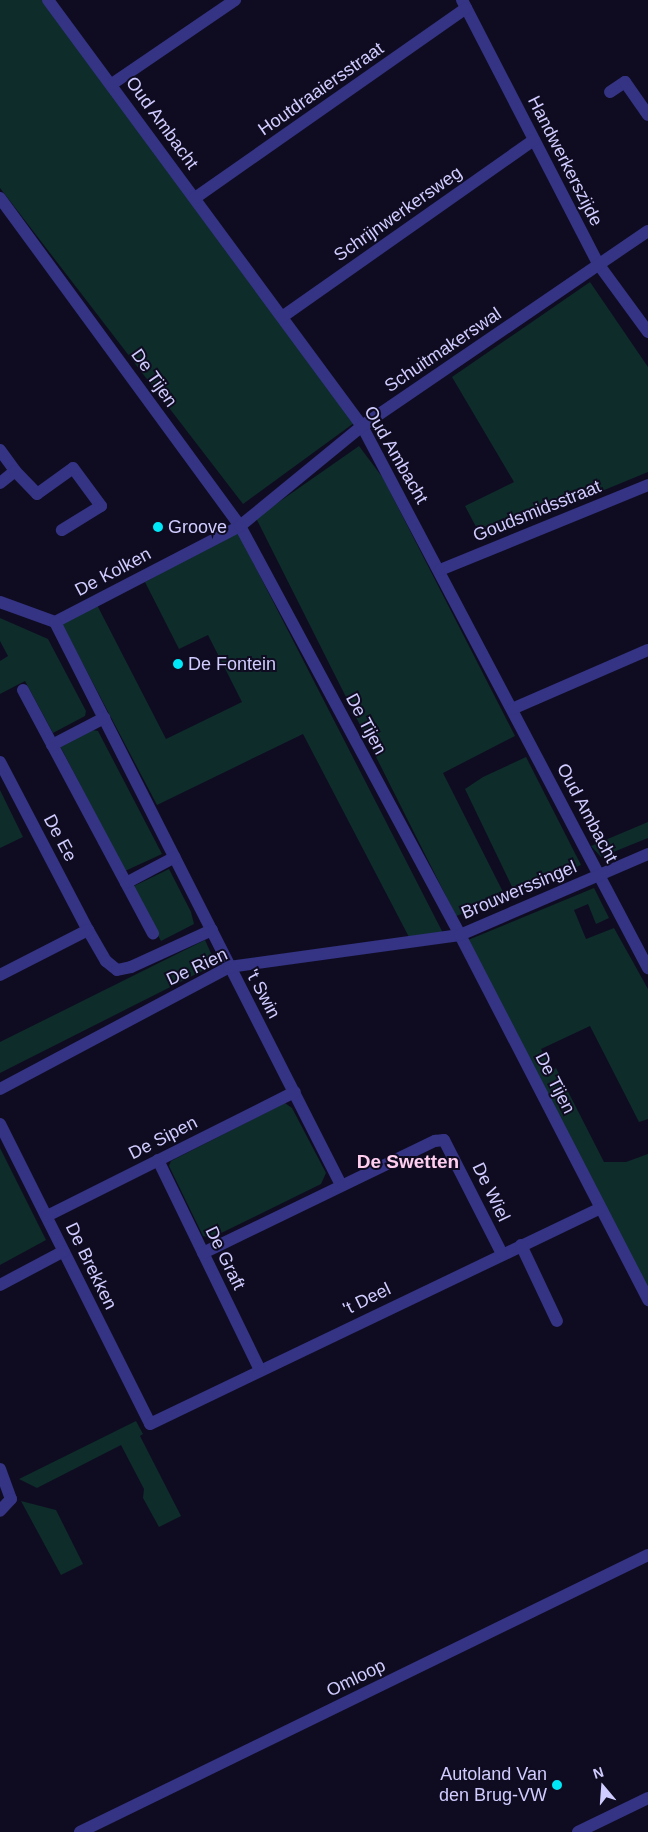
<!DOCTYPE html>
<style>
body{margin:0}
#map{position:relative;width:648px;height:1832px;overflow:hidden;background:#0f0c21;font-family:Arial,sans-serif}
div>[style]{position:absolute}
.green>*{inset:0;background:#0e2c2a}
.minor>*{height:12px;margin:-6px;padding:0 6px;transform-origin:6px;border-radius:6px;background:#343384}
.dots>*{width:14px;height:14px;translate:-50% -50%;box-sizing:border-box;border:2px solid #0f0c21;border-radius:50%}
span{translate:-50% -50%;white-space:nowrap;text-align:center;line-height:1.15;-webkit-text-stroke:4px #0f0c21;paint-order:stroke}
.street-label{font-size:18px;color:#d0ccff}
.poi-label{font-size:18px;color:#d0ccff}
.left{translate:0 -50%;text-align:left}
.right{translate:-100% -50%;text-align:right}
.neighbourhood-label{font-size:19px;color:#ffceef;font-weight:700}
.north{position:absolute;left:578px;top:1762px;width:50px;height:50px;-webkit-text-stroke:4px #0f0c21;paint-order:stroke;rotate:342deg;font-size:14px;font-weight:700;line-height:20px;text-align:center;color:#d0ccff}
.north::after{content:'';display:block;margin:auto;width:18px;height:22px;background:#d0ccff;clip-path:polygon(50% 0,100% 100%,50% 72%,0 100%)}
</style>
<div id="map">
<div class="green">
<div style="clip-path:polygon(0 0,43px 0,354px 423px,243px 504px,0 188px)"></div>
<div style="clip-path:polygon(590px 282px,648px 367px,648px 472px,483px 540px,465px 506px,514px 482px,452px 377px)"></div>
<div style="clip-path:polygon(359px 446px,383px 478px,515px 736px,443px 773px,503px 892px,502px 899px,456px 916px,256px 518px)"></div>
<div style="clip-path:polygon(237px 531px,444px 935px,410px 939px,303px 734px,157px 805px,62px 624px,97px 605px,166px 739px,242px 702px,208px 635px,179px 649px,145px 582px)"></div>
<div style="clip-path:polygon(0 618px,48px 639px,86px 711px,85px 716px,53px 733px,25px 681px,0 694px,0 661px,8px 656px,0 641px)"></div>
<div style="clip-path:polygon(92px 730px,98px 731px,162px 854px,125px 871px,59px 744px)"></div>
<div style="clip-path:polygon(526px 757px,581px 865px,515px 893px,465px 789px,483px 777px)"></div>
<div style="clip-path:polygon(0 790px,23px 837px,0 848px)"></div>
<div style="clip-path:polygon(648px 822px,648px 838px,601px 857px,591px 846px)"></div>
<div style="clip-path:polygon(169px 869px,191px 912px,194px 924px,161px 941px,132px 887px)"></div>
<div style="clip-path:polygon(594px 888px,609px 918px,596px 924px,588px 904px,574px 910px,586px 939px,614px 928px,648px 989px,648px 1119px,639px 1122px,590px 1026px,541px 1049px,553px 1070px,556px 1068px,604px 1162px,626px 1162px,648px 1154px,648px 1288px,468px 940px)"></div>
<div style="clip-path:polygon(205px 940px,214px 960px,204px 970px,0 1073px,0 1042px)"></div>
<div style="clip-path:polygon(285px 1103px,292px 1108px,326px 1173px,321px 1184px,211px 1238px,203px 1236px,169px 1166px,171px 1161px)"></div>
<div style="clip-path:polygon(0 1148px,46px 1240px,0 1265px)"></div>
<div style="clip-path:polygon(136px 1421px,143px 1434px,140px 1436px,181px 1516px,159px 1527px,143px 1498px,144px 1489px,121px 1445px,37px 1488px,19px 1479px)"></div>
<div style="clip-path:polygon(21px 1501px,56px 1510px,83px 1564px,61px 1575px)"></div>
</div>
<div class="minor">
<div style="left:48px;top:0;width:529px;rotate:53.61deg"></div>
<div style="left:362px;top:426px;width:613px;rotate:62.18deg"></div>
<div style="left:462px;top:0;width:298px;rotate:62.7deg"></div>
<div style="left:599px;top:265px;width:83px;rotate:53.8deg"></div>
<div style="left:112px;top:84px;width:149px;rotate:-34.3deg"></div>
<div style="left:610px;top:92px;width:18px;rotate:-34deg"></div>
<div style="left:625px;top:82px;width:40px;rotate:55.1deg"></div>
<div style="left:0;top:198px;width:406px;rotate:53.8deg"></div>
<div style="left:240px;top:526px;width:464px;rotate:61.7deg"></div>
<div style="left:460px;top:935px;width:411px;rotate:62.7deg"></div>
<div style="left:195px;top:198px;width:331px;rotate:-35deg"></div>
<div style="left:282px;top:317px;width:308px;rotate:-35.1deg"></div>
<div style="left:0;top:450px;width:26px;rotate:54deg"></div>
<div style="left:15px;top:471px;width:19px;rotate:141deg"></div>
<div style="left:15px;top:471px;width:32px;rotate:46deg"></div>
<div style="left:37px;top:494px;width:44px;rotate:-35.8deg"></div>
<div style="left:73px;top:468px;width:47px;rotate:53.6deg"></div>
<div style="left:101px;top:506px;width:46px;rotate:148.4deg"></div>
<div style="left:440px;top:570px;width:225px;rotate:-22.2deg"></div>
<div style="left:0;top:602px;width:59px;rotate:20deg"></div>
<div style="left:55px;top:622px;width:208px;rotate:-27.4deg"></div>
<div style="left:240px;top:526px;width:158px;rotate:-39.3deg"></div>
<div style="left:362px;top:426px;width:346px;rotate:-34.3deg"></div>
<div style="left:55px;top:622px;width:631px;rotate:63.07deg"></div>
<div style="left:23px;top:690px;width:276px;rotate:61.9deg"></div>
<div style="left:512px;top:709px;width:148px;rotate:-23.5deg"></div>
<div style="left:52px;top:745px;width:59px;rotate:-27.4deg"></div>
<div style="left:0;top:762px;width:190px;rotate:62.4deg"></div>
<div style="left:88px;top:930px;width:36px;rotate:60deg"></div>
<div style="left:106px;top:961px;width:14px;rotate:39deg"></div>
<div style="left:117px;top:970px;width:14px;rotate:-12deg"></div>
<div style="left:131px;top:967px;width:89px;rotate:-24.6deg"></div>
<div style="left:126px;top:883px;width:55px;rotate:-28deg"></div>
<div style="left:0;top:975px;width:99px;rotate:-27.1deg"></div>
<div style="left:0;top:1089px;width:259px;rotate:-28deg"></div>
<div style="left:229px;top:967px;width:233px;rotate:-7.9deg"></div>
<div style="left:460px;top:935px;width:205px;rotate:-23.3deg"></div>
<div style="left:0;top:1124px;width:335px;rotate:63.4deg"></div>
<div style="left:150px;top:1424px;width:499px;rotate:-25.6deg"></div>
<div style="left:158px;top:1160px;width:233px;rotate:64.1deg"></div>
<div style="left:47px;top:1216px;width:277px;rotate:-26.6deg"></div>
<div style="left:521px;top:1245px;width:84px;rotate:64.7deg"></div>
<div style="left:203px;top:1253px;width:258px;rotate:-25.8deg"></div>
<div style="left:435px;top:1141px;width:9px;rotate:-6deg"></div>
<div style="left:444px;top:1140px;width:128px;rotate:63deg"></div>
<div style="left:0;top:1285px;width:72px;rotate:-28deg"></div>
<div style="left:0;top:1469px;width:32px;rotate:70deg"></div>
<div style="left:11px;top:1499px;width:16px;rotate:133deg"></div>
<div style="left:80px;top:1832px;width:632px;rotate:-26deg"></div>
<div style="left:578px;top:1832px;width:78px;rotate:-25.9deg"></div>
</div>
<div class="dots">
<div style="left:158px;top:527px;background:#00e7f7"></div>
<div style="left:178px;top:664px;background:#00e7f7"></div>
<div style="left:557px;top:1785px;background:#00e7f7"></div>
</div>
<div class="street-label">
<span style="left:321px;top:89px;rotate:-35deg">Houtdraaiersstraat</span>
<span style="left:162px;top:123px;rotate:54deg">Oud Ambacht</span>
<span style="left:565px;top:161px;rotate:63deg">Handwerkerszijde</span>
<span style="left:398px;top:214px;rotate:-35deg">Schrijnwerkersweg</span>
<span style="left:443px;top:350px;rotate:-34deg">Schuitmakerswal</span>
<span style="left:154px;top:378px;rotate:55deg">De Tijen</span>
<span style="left:396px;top:455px;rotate:60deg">Oud Ambacht</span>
<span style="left:537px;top:511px;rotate:-22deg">Goudsmidsstraat</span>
<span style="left:113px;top:572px;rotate:-28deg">De Kolken</span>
<span style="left:366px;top:724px;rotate:62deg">De Tijen</span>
<span style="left:587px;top:813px;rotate:62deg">Oud Ambacht</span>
<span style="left:60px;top:838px;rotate:62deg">De Ee</span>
<span style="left:519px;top:890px;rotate:-23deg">Brouwerssingel</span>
<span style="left:197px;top:967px;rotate:-25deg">De Rien</span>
<span style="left:263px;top:994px;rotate:62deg">'t Swin</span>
<span style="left:555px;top:1083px;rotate:63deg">De Tijen</span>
<span style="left:163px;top:1138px;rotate:-27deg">De Sipen</span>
<span style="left:491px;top:1192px;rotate:64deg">De Wiel</span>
<span style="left:225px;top:1258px;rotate:64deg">De Graft</span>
<span style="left:91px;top:1266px;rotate:64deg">De Brekken</span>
<span style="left:367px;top:1299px;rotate:-26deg">'t Deel</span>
<span style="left:356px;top:1678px;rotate:-26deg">Omloop</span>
</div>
<div class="poi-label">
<span class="left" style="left:168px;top:527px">Groove</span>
<span class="left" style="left:188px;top:664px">De Fontein</span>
<span class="right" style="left:547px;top:1785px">Autoland Van<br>den Brug-VW</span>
</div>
<div class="neighbourhood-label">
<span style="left:408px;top:1162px">De Swetten</span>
</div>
<div class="north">N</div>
</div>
